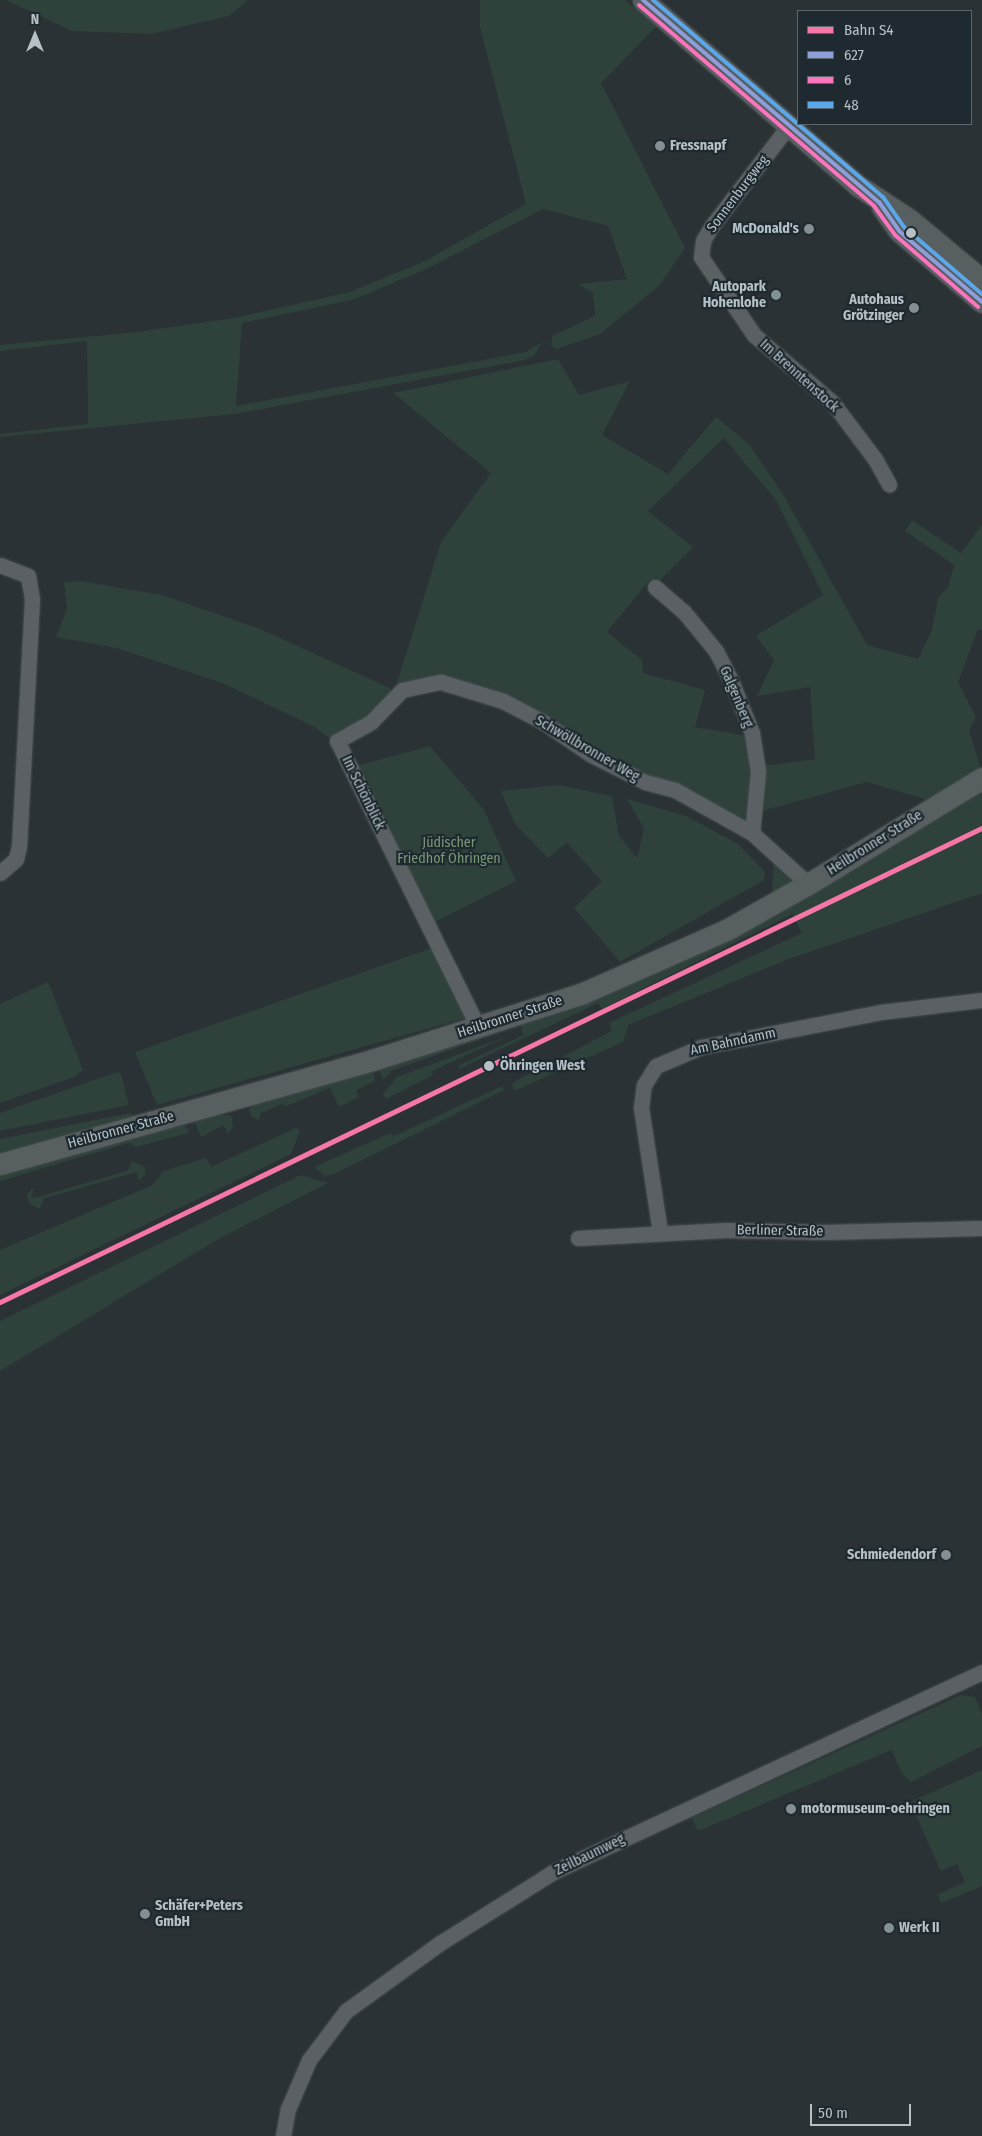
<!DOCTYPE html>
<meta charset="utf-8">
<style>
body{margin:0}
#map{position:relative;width:982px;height:2136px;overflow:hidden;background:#2a3235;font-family:"Fira Sans Condensed",sans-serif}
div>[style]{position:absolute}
.green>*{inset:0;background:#2e413b}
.roads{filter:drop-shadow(0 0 1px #484e50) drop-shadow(0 0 1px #484e50)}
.street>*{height:15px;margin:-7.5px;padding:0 7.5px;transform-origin:7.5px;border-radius:7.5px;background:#5a6063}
.secondary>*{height:21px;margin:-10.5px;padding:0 10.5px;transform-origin:10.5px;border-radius:10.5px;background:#585f61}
.bus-1>*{height:4px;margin:-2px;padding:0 2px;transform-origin:2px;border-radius:2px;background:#8d9edb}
.bus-2>*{height:4px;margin:-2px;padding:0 2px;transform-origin:2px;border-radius:2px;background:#fc73be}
.bus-3>*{height:4px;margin:-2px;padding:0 2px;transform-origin:2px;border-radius:2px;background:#5aa8eb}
.rail-1>*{height:5px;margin:-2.5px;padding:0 2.5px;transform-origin:2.5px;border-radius:2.5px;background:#f576a7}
.dots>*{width:14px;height:14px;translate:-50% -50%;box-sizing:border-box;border:2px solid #1e2a2f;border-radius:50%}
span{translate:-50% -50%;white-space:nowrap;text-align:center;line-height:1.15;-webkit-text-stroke:4.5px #1e2a2f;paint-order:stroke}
.poi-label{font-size:14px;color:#b5c1c5;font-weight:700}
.left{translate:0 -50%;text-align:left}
.right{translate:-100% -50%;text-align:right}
.street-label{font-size:14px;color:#b5c1c5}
.park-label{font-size:14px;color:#799876}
.stop-label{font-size:14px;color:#b5c1c5;font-weight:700}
.legend{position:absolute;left:797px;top:10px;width:175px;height:115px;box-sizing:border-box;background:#1e2a2f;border:1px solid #5a666b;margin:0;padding:6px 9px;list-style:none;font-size:15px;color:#b5c1c5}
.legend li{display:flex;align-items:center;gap:10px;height:25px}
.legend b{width:25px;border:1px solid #5a666b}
.north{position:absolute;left:10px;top:10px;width:50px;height:50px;-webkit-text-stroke:4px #1e2a2f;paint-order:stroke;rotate:0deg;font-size:14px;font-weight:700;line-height:20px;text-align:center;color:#b5c1c5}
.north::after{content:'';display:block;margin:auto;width:18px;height:22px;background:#b5c1c5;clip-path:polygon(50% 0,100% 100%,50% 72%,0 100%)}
.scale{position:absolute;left:810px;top:2104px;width:101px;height:22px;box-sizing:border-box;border:2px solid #b5c1c5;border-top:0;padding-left:6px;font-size:15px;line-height:18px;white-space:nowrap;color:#b5c1c5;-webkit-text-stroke:4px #1e2a2f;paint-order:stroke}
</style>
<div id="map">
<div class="green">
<div style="clip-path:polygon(6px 0,248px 0,229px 16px,151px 34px,72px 31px)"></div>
<div style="clip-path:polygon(480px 0,625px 0,657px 26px,601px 83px,685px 248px,659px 286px,600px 334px,557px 349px,551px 346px,552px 336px,595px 316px,593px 293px,578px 284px,627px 279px,608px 226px,543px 209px,424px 270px,352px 300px,242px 323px,236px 406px,526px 352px,543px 341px,535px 354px,525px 360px,235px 414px,0 437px,0 434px,88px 424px,87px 341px,0 351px,0 345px,137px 332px,234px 318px,350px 292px,423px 262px,526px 204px,480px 27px)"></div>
<div style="clip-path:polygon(558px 359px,579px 395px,630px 381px,602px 435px,668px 474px,716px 417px,749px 444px,784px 496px,867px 645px,918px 659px,932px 630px,938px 598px,948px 587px,954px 565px,905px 531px,912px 520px,961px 553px,982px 525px,982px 631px,978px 629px,958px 682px,976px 717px,969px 731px,981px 769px,928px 800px,867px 782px,758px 812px,763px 766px,815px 759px,810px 687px,757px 696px,774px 660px,756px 636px,823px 595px,776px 500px,724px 438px,648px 511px,693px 547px,656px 584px,650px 580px,607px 632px,642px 660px,643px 673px,705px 690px,695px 727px,748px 736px,753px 769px,744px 823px,440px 678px,397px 683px,441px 542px,491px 473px,393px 393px)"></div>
<div style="clip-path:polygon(80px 581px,162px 595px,260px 629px,390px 688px,392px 694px,367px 721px,332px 740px,313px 726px,222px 683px,116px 648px,56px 637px,67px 609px,64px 582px)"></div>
<div style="clip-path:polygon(430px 746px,484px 810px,516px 881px,431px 924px,356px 766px)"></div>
<div style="clip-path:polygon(559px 785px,612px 796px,619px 836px,637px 858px,644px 829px,627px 799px,686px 816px,738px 844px,765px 872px,764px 880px,620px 962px,574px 908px,602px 881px,567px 843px,548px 858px,515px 824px,501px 791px)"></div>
<div style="clip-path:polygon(982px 786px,982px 893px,789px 959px,628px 1025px,623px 1042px,514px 1091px,512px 1083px,612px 1031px,609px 1023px,802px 933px,792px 914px,602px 1009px,598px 1003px,459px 1069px,458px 1066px,523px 1035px,521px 1025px,391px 1071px,383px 1080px,378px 1067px,587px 998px)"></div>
<div style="clip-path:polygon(774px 859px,791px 876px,790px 883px,772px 894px)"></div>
<div style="clip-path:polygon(435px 947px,469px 1017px,157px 1105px,135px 1052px)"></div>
<div style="clip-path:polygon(48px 982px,83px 1070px,74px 1077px,0 1103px,0 1004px)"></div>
<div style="clip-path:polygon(508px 1036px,432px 1071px,433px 1075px,386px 1099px,383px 1094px,397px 1077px)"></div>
<div style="clip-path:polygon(373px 1071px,375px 1081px,356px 1090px,359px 1097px,339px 1107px,330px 1088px,287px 1106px,282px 1104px,261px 1113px,259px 1120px,252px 1117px,249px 1111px,254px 1103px)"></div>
<div style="clip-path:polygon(117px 1072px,121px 1074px,129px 1105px,0 1131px,0 1113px)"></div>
<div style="clip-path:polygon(502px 1086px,504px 1090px,334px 1174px,325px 1176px,314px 1167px,391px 1133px,394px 1136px)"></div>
<div style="clip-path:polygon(130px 1113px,134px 1116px,0 1155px,0 1139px)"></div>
<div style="clip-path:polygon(219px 1115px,230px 1115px,232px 1118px,233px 1127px,228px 1134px,224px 1125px,201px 1137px,195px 1122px)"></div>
<div style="clip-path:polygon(185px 1125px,189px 1133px,136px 1147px,129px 1143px,0 1181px,0 1169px,73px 1148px)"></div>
<div style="clip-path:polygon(296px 1128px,300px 1130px,291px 1154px,0 1295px,0 1250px,153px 1185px,163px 1171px,206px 1158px,211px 1167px)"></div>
<div style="clip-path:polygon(132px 1161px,145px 1167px,145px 1175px,138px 1181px,137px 1172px,45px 1198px,39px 1209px,29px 1203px,27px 1194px,32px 1189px,34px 1189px,31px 1196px,34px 1198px,127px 1171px)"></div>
<div style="clip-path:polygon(301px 1175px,328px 1183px,220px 1238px,0 1371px,0 1321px)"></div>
<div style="clip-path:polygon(961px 1695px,975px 1697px,982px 1714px,982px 1746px,911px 1782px,901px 1772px,892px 1750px,698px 1831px,691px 1818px)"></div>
<div style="clip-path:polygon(982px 1770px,982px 1886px,941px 1903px,937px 1895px,965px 1882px,957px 1864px,941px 1871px,910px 1802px)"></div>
</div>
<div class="roads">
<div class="street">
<div style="left:790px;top:124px;width:130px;rotate:127.5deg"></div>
<div style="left:711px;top:227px;width:16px;rotate:120deg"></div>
<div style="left:703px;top:241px;width:16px;rotate:97deg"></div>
<div style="left:701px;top:257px;width:94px;rotate:55.8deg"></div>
<div style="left:754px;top:335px;width:103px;rotate:40.7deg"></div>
<div style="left:832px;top:402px;width:71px;rotate:53deg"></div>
<div style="left:875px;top:459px;width:29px;rotate:61deg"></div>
<div style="left:0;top:565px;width:30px;rotate:21deg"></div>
<div style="left:28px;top:576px;width:23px;rotate:80deg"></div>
<div style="left:32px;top:599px;width:247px;rotate:93deg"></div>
<div style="left:19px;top:846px;width:13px;rotate:103deg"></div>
<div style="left:16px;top:859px;width:21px;rotate:139deg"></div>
<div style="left:655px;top:587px;width:38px;rotate:41deg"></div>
<div style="left:684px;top:612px;width:50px;rotate:50.6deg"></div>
<div style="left:716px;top:651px;width:30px;rotate:63deg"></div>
<div style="left:730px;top:678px;width:59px;rotate:68.2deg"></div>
<div style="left:752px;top:733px;width:39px;rotate:81deg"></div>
<div style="left:758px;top:772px;width:61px;rotate:95.6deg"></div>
<div style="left:478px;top:1027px;width:319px;rotate:-116.2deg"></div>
<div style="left:337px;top:741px;width:39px;rotate:-29deg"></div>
<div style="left:371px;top:722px;width:45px;rotate:-45.9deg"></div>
<div style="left:402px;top:690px;width:40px;rotate:-12deg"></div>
<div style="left:441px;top:682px;width:65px;rotate:17deg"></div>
<div style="left:503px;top:701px;width:45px;rotate:27.7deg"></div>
<div style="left:543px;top:722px;width:57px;rotate:34.2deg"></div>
<div style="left:590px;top:754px;width:62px;rotate:27deg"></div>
<div style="left:645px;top:782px;width:31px;rotate:15deg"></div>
<div style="left:675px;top:790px;width:88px;rotate:29.2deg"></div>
<div style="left:752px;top:833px;width:76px;rotate:42.3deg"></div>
<div style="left:660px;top:1232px;width:125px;rotate:-98.7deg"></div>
<div style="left:641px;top:1108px;width:23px;rotate:-83deg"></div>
<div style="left:644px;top:1085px;width:22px;rotate:-58deg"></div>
<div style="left:656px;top:1066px;width:49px;rotate:-22.9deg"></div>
<div style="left:701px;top:1047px;width:183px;rotate:-11deg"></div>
<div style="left:881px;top:1012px;width:102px;rotate:-6.8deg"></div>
<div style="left:578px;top:1238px;width:148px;rotate:-3.1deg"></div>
<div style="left:726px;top:1230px;width:99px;rotate:1.2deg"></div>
<div style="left:825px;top:1232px;width:157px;rotate:-1.5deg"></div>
<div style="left:283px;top:2136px;width:27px;rotate:-80deg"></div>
<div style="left:288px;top:2109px;width:53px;rotate:-66.8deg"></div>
<div style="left:309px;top:2060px;width:61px;rotate:-52.9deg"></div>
<div style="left:346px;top:2011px;width:116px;rotate:-35.9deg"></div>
<div style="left:440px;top:1943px;width:133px;rotate:-32.1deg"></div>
<div style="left:553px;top:1872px;width:473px;rotate:-25deg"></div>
</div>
<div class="secondary">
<div style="left:643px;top:0;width:283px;rotate:40.8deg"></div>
<div style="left:857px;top:185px;width:64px;rotate:33.4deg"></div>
<div style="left:910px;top:220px;width:94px;rotate:39.8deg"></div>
<div style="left:882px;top:207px;width:29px;rotate:55deg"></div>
<div style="left:899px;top:231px;width:109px;rotate:40.5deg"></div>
<div style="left:0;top:1164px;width:386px;rotate:-15.6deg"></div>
<div style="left:372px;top:1060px;width:221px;rotate:-17.6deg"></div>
<div style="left:583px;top:993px;width:158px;rotate:-23.8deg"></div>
<div style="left:728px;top:929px;width:92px;rotate:-29.4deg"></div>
<div style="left:808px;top:884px;width:204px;rotate:-31.3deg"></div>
</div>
</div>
<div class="bus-1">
<div style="left:643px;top:0;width:311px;rotate:40.6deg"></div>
<div style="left:879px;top:202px;width:35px;rotate:55deg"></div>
<div style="left:899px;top:231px;width:109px;rotate:40.5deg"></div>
</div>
<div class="bus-2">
<div style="left:639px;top:5px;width:309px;rotate:40.5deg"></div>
<div style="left:874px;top:206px;width:36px;rotate:54deg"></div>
<div style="left:895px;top:235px;width:110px;rotate:40.9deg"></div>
</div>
<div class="bus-3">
<div style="left:653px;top:0;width:303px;rotate:40.6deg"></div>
<div style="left:883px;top:197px;width:37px;rotate:55deg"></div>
<div style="left:904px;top:227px;width:103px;rotate:40.7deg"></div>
</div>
<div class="rail-1">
<div style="left:0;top:1302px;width:1090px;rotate:-25.77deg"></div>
</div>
<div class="dots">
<div style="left:660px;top:146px;background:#848f93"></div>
<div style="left:809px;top:229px;background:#848f93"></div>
<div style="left:911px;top:233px;background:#b5c1c5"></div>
<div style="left:776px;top:295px;background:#848f93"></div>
<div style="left:914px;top:308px;background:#848f93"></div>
<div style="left:489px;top:1066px;background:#b5c1c5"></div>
<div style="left:946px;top:1555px;background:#848f93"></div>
<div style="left:791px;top:1809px;background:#848f93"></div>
<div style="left:145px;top:1914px;background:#848f93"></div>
<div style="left:889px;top:1928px;background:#848f93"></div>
</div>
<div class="poi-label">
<span class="left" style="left:670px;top:146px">Fressnapf</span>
<span class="right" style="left:799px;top:229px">McDonald's</span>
<span class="right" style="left:766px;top:295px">Autopark<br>Hohenlohe</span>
<span class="right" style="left:904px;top:308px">Autohaus<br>Grötzinger</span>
<span class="right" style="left:936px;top:1555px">Schmiedendorf</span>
<span class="left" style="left:801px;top:1809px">motormuseum-oehringen</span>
<span class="left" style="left:155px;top:1914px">Schäfer+Peters<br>GmbH</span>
<span class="left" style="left:899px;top:1928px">Werk II</span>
</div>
<div class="street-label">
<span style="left:738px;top:194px;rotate:-53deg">Sonnenburgweg</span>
<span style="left:799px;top:376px;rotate:42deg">Im Brenntenstock</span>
<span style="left:736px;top:697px;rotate:67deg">Galgenberg</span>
<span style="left:587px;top:749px;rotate:30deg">Schwöllbronner Weg</span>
<span style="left:363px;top:793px;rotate:64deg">Im Schönblick</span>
<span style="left:875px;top:843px;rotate:-32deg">Heilbronner Straße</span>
<span style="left:510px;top:1017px;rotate:-18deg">Heilbronner Straße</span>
<span style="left:733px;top:1042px;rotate:-12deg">Am Bahndamm</span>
<span style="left:121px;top:1130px;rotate:-15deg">Heilbronner Straße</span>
<span style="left:780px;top:1231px;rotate:1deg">Berliner Straße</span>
<span style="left:590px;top:1855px;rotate:-26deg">Zeilbaumweg</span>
</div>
<div class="park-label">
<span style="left:449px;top:851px">Jüdischer<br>Friedhof Öhringen</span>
</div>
<div class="stop-label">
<span class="left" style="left:500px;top:1066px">Öhringen West</span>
</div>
<ul class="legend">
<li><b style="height:6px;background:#f576a7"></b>Bahn S4</li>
<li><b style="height:6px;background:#8d9edb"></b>627</li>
<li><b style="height:6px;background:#fc73be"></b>6</li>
<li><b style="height:6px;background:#5aa8eb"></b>48</li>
</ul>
<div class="north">N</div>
<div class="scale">50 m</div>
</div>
